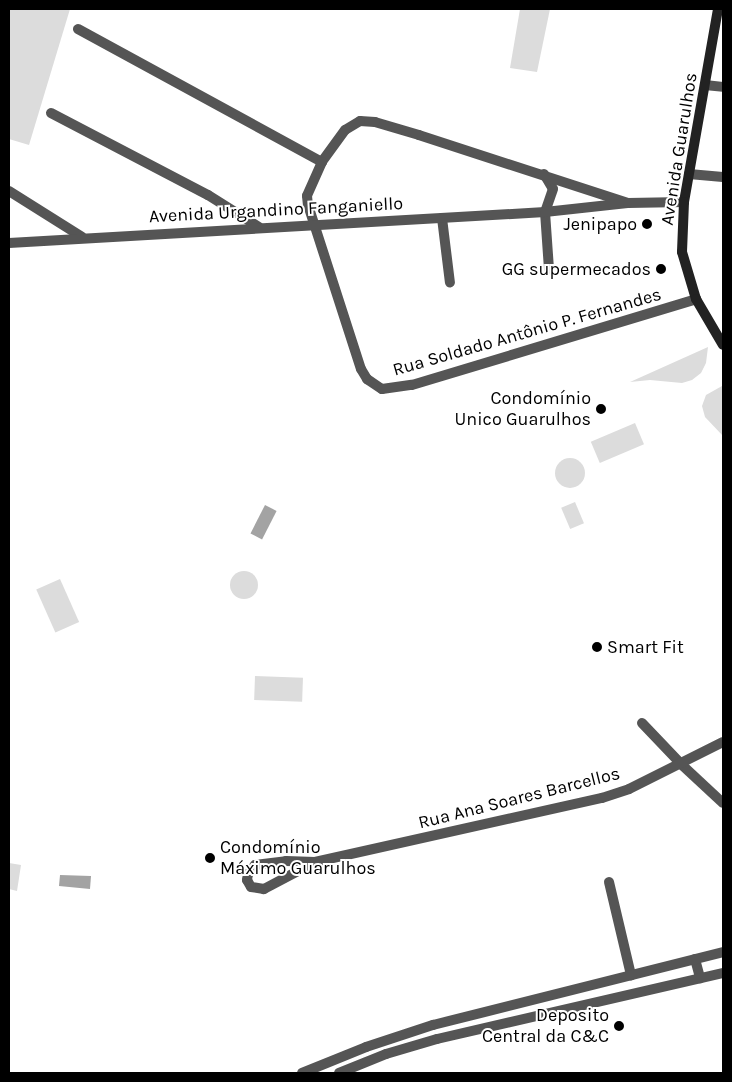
<!DOCTYPE html>
<meta charset="utf-8">
<style>
body{margin:0}
#map{position:relative;width:732px;height:1082px;overflow:hidden;background:#fff;font-family:Karla,sans-serif}
div>[style]{position:absolute}
.green>*{inset:0;background:#dcdcdc;transform-origin:0 0}
.round{border-radius:50%}
.water>*{inset:0;background:#a3a3a3;transform-origin:0 0}
.minor>*{height:10px;margin:-5px;padding:0 5px;transform-origin:5px;border-radius:5px;background:#555}
.tertiary>*{height:10px;margin:-5px;padding:0 5px;transform-origin:5px;border-radius:5px;background:#555}
.secondary>*{height:10px;margin:-5px;padding:0 5px;transform-origin:5px;border-radius:5px;background:#222}
.dots>*{width:14px;height:14px;translate:-50% -50%;box-sizing:border-box;border:2px solid #fff;border-radius:50%}
span{translate:-50% -50%;white-space:nowrap;text-align:center;line-height:1.15;-webkit-text-stroke:4px #fff;paint-order:stroke}
.street-label{font-size:18px;color:#000}
.poi-label{font-size:18px;color:#000}
.right{translate:-100% -50%;text-align:right}
.left{translate:0 -50%;text-align:left}
.frame{position:absolute;inset:0;border:10px solid #000;pointer-events:none}
</style>
<div id="map">
<div class="green">
<div style="clip-path:polygon(9px 9px,70px 9px,29px 145px,9px 139px)"></div>
<div style="clip-path:polygon(520px 9px,550px 9px,537px 72px,510px 68px)"></div>
<div style="clip-path:polygon(708px 347px,706px 363px,701px 373px,692px 380px,682px 383px,650px 380px,630px 382px)"></div>
<div style="clip-path:polygon(722px 386px,723px 389px,723px 436px,705px 417px,702px 406px,706px 395px)"></div>
<div style="left:635px;top:423px;width:23px;height:48px;rotate:67deg"></div>
<div class="round" style="left:555px;top:458px;width:30px;height:30px"></div>
<div style="left:575px;top:502px;width:23px;height:15px;rotate:67deg"></div>
<div class="round" style="left:230px;top:571px;width:28px;height:28px"></div>
<div style="left:60px;top:579px;width:47px;height:26px;rotate:66deg"></div>
<div style="left:255px;top:676px;width:48px;height:24px;rotate:2deg"></div>
<div style="clip-path:polygon(9px 863px,21px 865px,17px 891px,9px 889px)"></div>
</div>
<div class="water">
<div style="left:265px;top:505px;width:13px;height:32px;rotate:27deg"></div>
<div style="clip-path:polygon(60px 875px,91px 876px,90px 889px,59px 886px)"></div>
</div>
<div class="minor">
<div style="left:78px;top:29px;width:278px;rotate:28.6deg"></div>
<div style="left:705px;top:85px;width:18px;rotate:6deg"></div>
<div style="left:51px;top:113px;width:177px;rotate:27.6deg"></div>
<div style="left:208px;top:195px;width:60px;rotate:32.1deg"></div>
<div style="left:544px;top:174px;width:17px;rotate:59deg"></div>
<div style="left:553px;top:189px;width:24px;rotate:109deg"></div>
<div style="left:545px;top:212px;width:57px;rotate:86deg"></div>
<div style="left:689px;top:174px;width:34px;rotate:5deg"></div>
<div style="left:9px;top:191px;width:86px;rotate:32.2deg"></div>
<div style="left:628px;top:203px;width:220px;rotate:-162deg"></div>
<div style="left:419px;top:135px;width:46px;rotate:-163.5deg"></div>
<div style="left:375px;top:122px;width:15px;rotate:-176deg"></div>
<div style="left:360px;top:121px;width:17px;rotate:149deg"></div>
<div style="left:345px;top:130px;width:39px;rotate:126deg"></div>
<div style="left:322px;top:162px;width:37px;rotate:114deg"></div>
<div style="left:307px;top:196px;width:9px;rotate:84deg"></div>
<div style="left:308px;top:205px;width:172px;rotate:72.1deg"></div>
<div style="left:361px;top:369px;width:12px;rotate:59deg"></div>
<div style="left:367px;top:379px;width:18px;rotate:34deg"></div>
<div style="left:382px;top:389px;width:30px;rotate:-8deg"></div>
<div style="left:412px;top:385px;width:297px;rotate:-16.8deg"></div>
<div style="left:442px;top:218px;width:65px;rotate:83deg"></div>
<div style="left:9px;top:243px;width:537px;rotate:-3.31deg"></div>
<div style="left:545px;top:212px;width:83px;rotate:-6.2deg"></div>
<div style="left:628px;top:203px;width:56px;rotate:-1deg"></div>
<div style="left:642px;top:723px;width:57px;rotate:46.4deg"></div>
<div style="left:681px;top:764px;width:57px;rotate:42.9deg"></div>
<div style="left:315px;top:862px;width:58px;rotate:152.1deg"></div>
<div style="left:264px;top:889px;width:13px;rotate:-171deg"></div>
<div style="left:251px;top:887px;width:8px;rotate:-120deg"></div>
<div style="left:247px;top:880px;width:6px;rotate:-81deg"></div>
<div style="left:248px;top:874px;width:11px;rotate:-52deg"></div>
<div style="left:255px;top:865px;width:31px;rotate:-7deg"></div>
<div style="left:286px;top:861px;width:29px;rotate:2deg"></div>
<div style="left:315px;top:862px;width:294px;rotate:-12.6deg"></div>
<div style="left:602px;top:798px;width:28px;rotate:-18deg"></div>
<div style="left:629px;top:789px;width:105px;rotate:-26.6deg"></div>
<div style="left:609px;top:882px;width:96px;rotate:76.7deg"></div>
</div>
<div class="tertiary">
<div style="left:695px;top:959px;width:20px;rotate:75deg"></div>
<div style="left:302px;top:1073px;width:69px;rotate:-22.1deg"></div>
<div style="left:366px;top:1047px;width:71px;rotate:-18.2deg"></div>
<div style="left:433px;top:1025px;width:299px;rotate:-14.1deg"></div>
<div style="left:339px;top:1073px;width:51px;rotate:-22deg"></div>
<div style="left:386px;top:1054px;width:53px;rotate:-16.4deg"></div>
<div style="left:437px;top:1039px;width:294px;rotate:-13deg"></div>
</div>
<div class="secondary">
<div style="left:718px;top:9px;width:196px;rotate:100deg"></div>
<div style="left:684px;top:202px;width:50px;rotate:92.3deg"></div>
<div style="left:682px;top:252px;width:49px;rotate:73.4deg"></div>
<div style="left:696px;top:299px;width:53px;rotate:59.6deg"></div>
</div>
<div class="dots">
<div style="left:647px;top:224px;background:#000"></div>
<div style="left:661px;top:269px;background:#000"></div>
<div style="left:601px;top:409px;background:#000"></div>
<div style="left:597px;top:647px;background:#000"></div>
<div style="left:210px;top:858px;background:#000"></div>
<div style="left:619px;top:1026px;background:#000"></div>
</div>
<div class="street-label">
<span style="left:679px;top:149px;rotate:-81deg">Avenida Guarulhos</span>
<span style="left:276px;top:210px;rotate:-3deg">Avenida Urgandino Fanganiello</span>
<span style="left:527px;top:332px;rotate:-16deg">Rua Soldado Antônio P. Fernandes</span>
<span style="left:519px;top:798px;rotate:-14deg">Rua Ana Soares Barcellos</span>
</div>
<div class="poi-label">
<span class="right" style="left:637px;top:224px">Jenipapo</span>
<span class="right" style="left:651px;top:269px">GG supermecados</span>
<span class="right" style="left:591px;top:409px">Condomínio<br>Unico Guarulhos</span>
<span class="left" style="left:607px;top:647px">Smart Fit</span>
<span class="left" style="left:220px;top:858px">Condomínio<br>Máximo Guarulhos</span>
<span class="right" style="left:609px;top:1026px">Deposito<br>Central da C&amp;C</span>
</div>
<div class="frame"></div>
</div>
